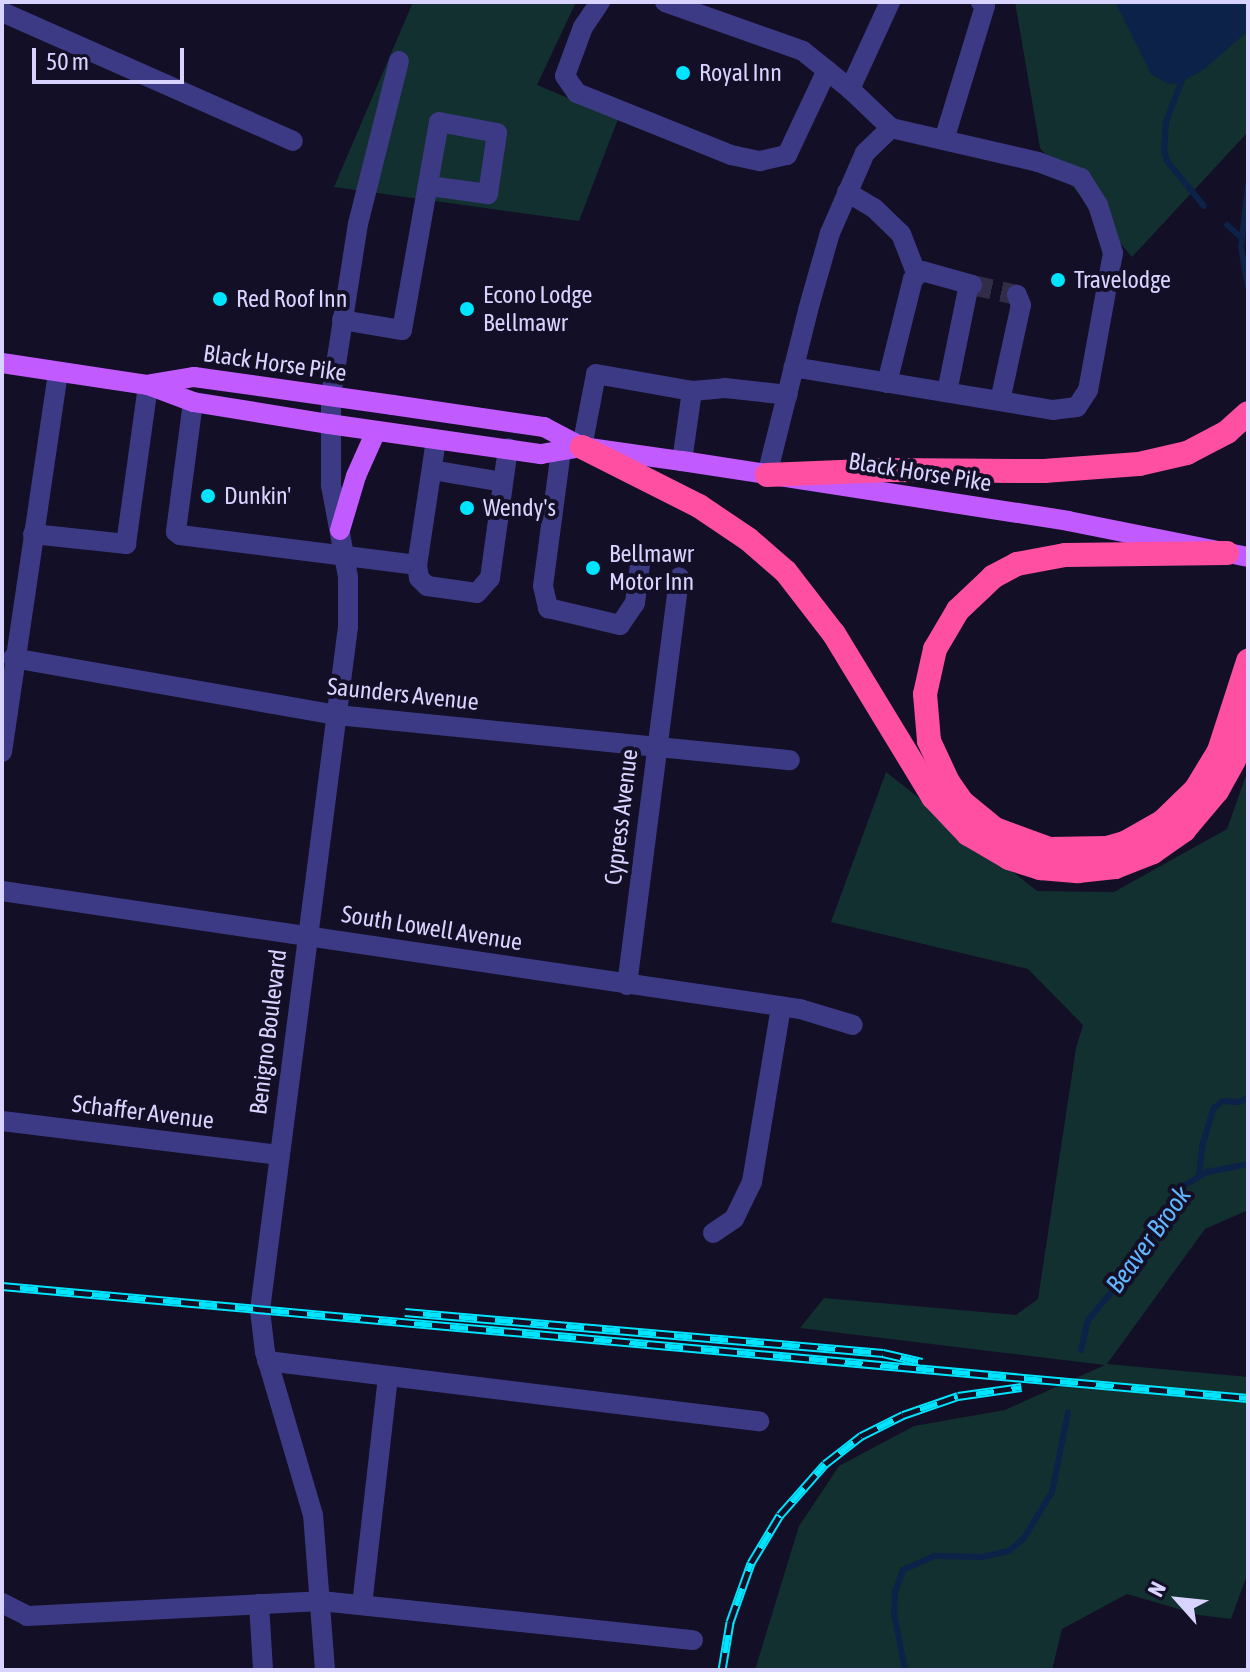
<!DOCTYPE html>
<style>
body{margin:0}
#map{position:relative;width:1250px;height:1672px;overflow:hidden;background:#130f26;font-family:"Asap Condensed",sans-serif}
div>[style]{position:absolute}
.green>*{inset:0;background:#12302f}
.water>*{inset:0;background:#0c2248}
.stream>*{height:6px;margin:-3px;padding:0 3px;transform-origin:3px;border-radius:3px;background:#0c2248}
.minor-tunnel>*{height:20px;margin-top:-10px;transform-origin:0;background:repeating-linear-gradient(90deg,#312d47 0 20px,transparent 0 30px)}
.minor>*{height:20px;margin:-10px;padding:0 10px;transform-origin:10px;border-radius:10px;background:#3d3a85}
.major>*{height:20px;margin:-10px;padding:0 10px;transform-origin:10px;border-radius:10px;background:#c25bff}
.highway>*{height:24px;margin:-12px;padding:0 12px;transform-origin:12px;border-radius:12px;background:#ff4fa3}
.rail>*{height:9px;margin-top:-4.5px;transform-origin:0;background:repeating-linear-gradient(90deg,#130f26 0 18px,#00e5ff 0 36px);box-sizing:border-box;border-block:2px solid #00e5ff}
.dots>*{width:22px;height:22px;translate:-50% -50%;box-sizing:border-box;border:4px solid #130f26;border-radius:50%}
span{translate:-50% -50%;white-space:nowrap;text-align:center;line-height:1.15;-webkit-text-stroke:8px #130f26;paint-order:stroke}
.poi-label{font-size:24px;color:#d9d4ff}
.left{translate:0 -50%;text-align:left}
.street-label{font-size:24px;color:#d9d4ff}
.water-label{font-size:26px;color:#62b6ff;font-style:italic}
.frame{position:absolute;inset:0;border:4px solid #d9d4ff;pointer-events:none}
.north{position:absolute;left:1138px;top:1560px;width:80px;height:80px;-webkit-text-stroke:6px #130f26;paint-order:stroke;rotate:297deg;font-size:22px;font-weight:700;line-height:32px;text-align:center;color:#d9d4ff}
.north::after{content:'';display:block;margin:auto;width:28px;height:36px;background:#d9d4ff;clip-path:polygon(50% 0,100% 100%,50% 72%,0 100%)}
.scale{position:absolute;left:32px;top:48px;width:152px;height:36px;box-sizing:border-box;border:4px solid #d9d4ff;border-top:0;padding-left:10px;font-size:24px;line-height:28px;white-space:nowrap;color:#d9d4ff;-webkit-text-stroke:6px #130f26;paint-order:stroke}
</style>
<div id="map">
<div class="green">
<div style="clip-path:polygon(413px 2px,576px 2px,537px 85px,618px 119px,579px 221px,334px 187px)"></div>
<div style="clip-path:polygon(1015px 2px,1248px 2px,1248px 132px,1132px 257px,1040px 148px)"></div>
<div style="clip-path:polygon(1248px 770px,1248px 1210px,1205px 1229px,1107px 1364px,1248px 1377px,1248px 1572px,1231px 1619px,1199px 1615px,1127px 1594px,1062px 1629px,1052px 1670px,755px 1670px,799px 1526px,839px 1466px,914px 1426px,1005px 1410px,1105px 1365px,800px 1328px,824px 1298px,1016px 1315px,1038px 1299px,1076px 1048px,1083px 1025px,1028px 969px,831px 922px,886px 772px,1037px 891px,1114px 892px,1227px 829px)"></div>
</div>
<div class="water">
<div style="clip-path:polygon(1115px 2px,1248px 2px,1248px 31px,1203px 70px,1179px 83px,1168px 84px,1151px 74px)"></div>
</div>
<div class="stream">
<div style="left:1184px;top:75px;width:50px;rotate:111deg"></div>
<div style="left:1166px;top:122px;width:29px;rotate:94deg"></div>
<div style="left:1164px;top:151px;width:10px;rotate:73deg"></div>
<div style="left:1167px;top:161px;width:58px;rotate:50.6deg"></div>
<div style="left:1248px;top:185px;width:62px;rotate:96.4deg"></div>
<div style="left:1241px;top:247px;width:40px;rotate:80deg"></div>
<div style="left:1227px;top:225px;width:18px;rotate:41deg"></div>
<div style="left:1199px;top:1175px;width:32px;rotate:-83deg"></div>
<div style="left:1203px;top:1143px;width:37px;rotate:-73deg"></div>
<div style="left:1214px;top:1108px;width:11px;rotate:-38deg"></div>
<div style="left:1223px;top:1101px;width:16px;rotate:4deg"></div>
<div style="left:1239px;top:1102px;width:10px;rotate:-24deg"></div>
<div style="left:1081px;top:1350px;width:31px;rotate:-77deg"></div>
<div style="left:1088px;top:1320px;width:73px;rotate:-50deg"></div>
<div style="left:1135px;top:1264px;width:93px;rotate:-57.7deg"></div>
<div style="left:1185px;top:1185px;width:26px;rotate:-31deg"></div>
<div style="left:1207px;top:1172px;width:42px;rotate:-11deg"></div>
<div style="left:905px;top:1670px;width:58px;rotate:-100.9deg"></div>
<div style="left:894px;top:1613px;width:21px;rotate:-87deg"></div>
<div style="left:895px;top:1592px;width:23px;rotate:-70deg"></div>
<div style="left:903px;top:1570px;width:35px;rotate:-24deg"></div>
<div style="left:935px;top:1556px;width:46px;rotate:1.2deg"></div>
<div style="left:981px;top:1557px;width:29px;rotate:-12deg"></div>
<div style="left:1009px;top:1551px;width:20px;rotate:-41deg"></div>
<div style="left:1024px;top:1538px;width:54px;rotate:-58.7deg"></div>
<div style="left:1052px;top:1492px;width:81px;rotate:-78.6deg"></div>
</div>
<div class="minor-tunnel">
<div style="left:972px;top:285px;width:46px;rotate:12.5deg"></div>
</div>
<div class="minor">
<div style="left:600px;top:2px;width:30px;rotate:124deg"></div>
<div style="left:583px;top:27px;width:52px;rotate:110.2deg"></div>
<div style="left:565px;top:76px;width:21px;rotate:55deg"></div>
<div style="left:577px;top:93px;width:166px;rotate:21.9deg"></div>
<div style="left:731px;top:155px;width:30px;rotate:12deg"></div>
<div style="left:760px;top:161px;width:28px;rotate:-13deg"></div>
<div style="left:787px;top:155px;width:94px;rotate:-64.8deg"></div>
<div style="left:665px;top:2px;width:146px;rotate:19.5deg"></div>
<div style="left:803px;top:51px;width:60px;rotate:39deg"></div>
<div style="left:850px;top:89px;width:57px;rotate:43.6deg"></div>
<div style="left:2px;top:12px;width:318px;rotate:23.9deg"></div>
<div style="left:850px;top:89px;width:96px;rotate:-65.3deg"></div>
<div style="left:944px;top:140px;width:140px;rotate:-73deg"></div>
<div style="left:985px;top:6px;width:6px;rotate:-135deg"></div>
<div style="left:847px;top:192px;width:31px;rotate:31deg"></div>
<div style="left:874px;top:208px;width:37px;rotate:44deg"></div>
<div style="left:901px;top:234px;width:44px;rotate:68.7deg"></div>
<div style="left:342px;top:320px;width:61px;rotate:9.5deg"></div>
<div style="left:402px;top:330px;width:211px;rotate:-79.9deg"></div>
<div style="left:439px;top:122px;width:59px;rotate:10.7deg"></div>
<div style="left:497px;top:133px;width:62px;rotate:98.4deg"></div>
<div style="left:488px;top:194px;width:60px;rotate:-172.3deg"></div>
<div style="left:887px;top:383px;width:107px;rotate:-76deg"></div>
<div style="left:913px;top:279px;width:12px;rotate:-42deg"></div>
<div style="left:922px;top:271px;width:52px;rotate:15.6deg"></div>
<div style="left:692px;top:391px;width:33px;rotate:-5deg"></div>
<div style="left:725px;top:388px;width:63px;rotate:6.3deg"></div>
<div style="left:947px;top:392px;width:110px;rotate:-78.5deg"></div>
<div style="left:1000px;top:401px;width:98px;rotate:-77.7deg"></div>
<div style="left:1021px;top:305px;width:11px;rotate:-112deg"></div>
<div style="left:193px;top:402px;width:131px;rotate:97.5deg"></div>
<div style="left:176px;top:532px;width:5px;rotate:37deg"></div>
<div style="left:180px;top:535px;width:239px;rotate:7.2deg"></div>
<div style="left:436px;top:440px;width:126px;rotate:98.6deg"></div>
<div style="left:417px;top:565px;width:13px;rotate:81deg"></div>
<div style="left:419px;top:578px;width:11px;rotate:45deg"></div>
<div style="left:427px;top:586px;width:50px;rotate:8deg"></div>
<div style="left:477px;top:593px;width:20px;rotate:-49deg"></div>
<div style="left:490px;top:578px;width:131px;rotate:-82.1deg"></div>
<div style="left:582px;top:447px;width:74px;rotate:-79.1deg"></div>
<div style="left:596px;top:374px;width:97px;rotate:10deg"></div>
<div style="left:692px;top:391px;width:71px;rotate:98.1deg"></div>
<div style="left:561px;top:451px;width:136px;rotate:97.6deg"></div>
<div style="left:543px;top:586px;width:23px;rotate:77deg"></div>
<div style="left:548px;top:608px;width:74px;rotate:13.3deg"></div>
<div style="left:620px;top:625px;width:27px;rotate:-56deg"></div>
<div style="left:635px;top:603px;width:46px;rotate:-82.6deg"></div>
<div style="left:432px;top:470px;width:72px;rotate:9.6deg"></div>
<div style="left:767px;top:475px;width:170px;rotate:-76deg"></div>
<div style="left:808px;top:310px;width:80px;rotate:-74.1deg"></div>
<div style="left:830px;top:233px;width:87px;rotate:-66.4deg"></div>
<div style="left:865px;top:153px;width:36px;rotate:-44deg"></div>
<div style="left:891px;top:128px;width:151px;rotate:13deg"></div>
<div style="left:1038px;top:162px;width:46px;rotate:20.4deg"></div>
<div style="left:1081px;top:178px;width:32px;rotate:58deg"></div>
<div style="left:1098px;top:205px;width:50px;rotate:72.6deg"></div>
<div style="left:1113px;top:253px;width:139px;rotate:100.3deg"></div>
<div style="left:1088px;top:390px;width:20px;rotate:123deg"></div>
<div style="left:1077px;top:407px;width:24px;rotate:173deg"></div>
<div style="left:1053px;top:410px;width:263px;rotate:-170.6deg"></div>
<div style="left:33px;top:534px;width:94px;rotate:6.1deg"></div>
<div style="left:126px;top:544px;width:161px;rotate:-82.1deg"></div>
<div style="left:13px;top:658px;width:329px;rotate:10deg"></div>
<div style="left:337px;top:715px;width:455px;rotate:5.7deg"></div>
<div style="left:2px;top:752px;width:384px;rotate:-81.6deg"></div>
<div style="left:2px;top:891px;width:807px;rotate:8.41deg"></div>
<div style="left:800px;top:1009px;width:55px;rotate:16.8deg"></div>
<div style="left:627px;top:985px;width:411px;rotate:-82.7deg"></div>
<div style="left:2px;top:1121px;width:278px;rotate:7deg"></div>
<div style="left:713px;top:1233px;width:25px;rotate:-34deg"></div>
<div style="left:734px;top:1219px;width:41px;rotate:-64.1deg"></div>
<div style="left:752px;top:1182px;width:178px;rotate:-80.6deg"></div>
<div style="left:267px;top:1361px;width:496px;rotate:7deg"></div>
<div style="left:2px;top:1603px;width:28px;rotate:27deg"></div>
<div style="left:27px;top:1616px;width:294px;rotate:-2.9deg"></div>
<div style="left:321px;top:1601px;width:374px;rotate:6deg"></div>
<div style="left:259px;top:1604px;width:66px;rotate:86.5deg"></div>
<div style="left:362px;top:1605px;width:230px;rotate:-83.5deg"></div>
<div style="left:325px;top:1670px;width:155px;rotate:-94.4deg"></div>
<div style="left:313px;top:1515px;width:170px;rotate:-106.4deg"></div>
<div style="left:265px;top:1352px;width:42px;rotate:-96.8deg"></div>
<div style="left:260px;top:1310px;width:689px;rotate:-82.66deg"></div>
<div style="left:348px;top:627px;width:50px;rotate:-90deg"></div>
<div style="left:348px;top:577px;width:94px;rotate:-100.5deg"></div>
<div style="left:331px;top:485px;width:89px;rotate:-90deg"></div>
<div style="left:331px;top:396px;width:174px;rotate:-81.1deg"></div>
<div style="left:358px;top:224px;width:168px;rotate:-75.9deg"></div>
</div>
<div class="major">
<div style="left:2px;top:363px;width:148px;rotate:8.6deg"></div>
<div style="left:148px;top:385px;width:48px;rotate:20.7deg"></div>
<div style="left:193px;top:402px;width:138px;rotate:9.2deg"></div>
<div style="left:329px;top:424px;width:214px;rotate:8.1deg"></div>
<div style="left:541px;top:454px;width:42px;rotate:-9.7deg"></div>
<div style="left:582px;top:447px;width:101px;rotate:8deg"></div>
<div style="left:682px;top:461px;width:391px;rotate:8.8deg"></div>
<div style="left:1068px;top:521px;width:184px;rotate:11.3deg"></div>
<div style="left:151px;top:384px;width:44px;rotate:-9.2deg"></div>
<div style="left:194px;top:377px;width:201px;rotate:8deg"></div>
<div style="left:393px;top:405px;width:153px;rotate:8.3deg"></div>
<div style="left:544px;top:427px;width:43px;rotate:27.8deg"></div>
<div style="left:340px;top:530px;width:56px;rotate:-73.5deg"></div>
<div style="left:356px;top:476px;width:49px;rotate:-66deg"></div>
</div>
<div class="highway">
<div style="left:582px;top:447px;width:131px;rotate:26.8deg"></div>
<div style="left:699px;top:506px;width:59px;rotate:34deg"></div>
<div style="left:748px;top:539px;width:50px;rotate:41deg"></div>
<div style="left:786px;top:572px;width:78px;rotate:52.3deg"></div>
<div style="left:834px;top:634px;width:191px;rotate:58.7deg"></div>
<div style="left:933px;top:797px;width:51px;rotate:46.6deg"></div>
<div style="left:968px;top:834px;width:48px;rotate:30.3deg"></div>
<div style="left:1009px;top:858px;width:33px;rotate:18deg"></div>
<div style="left:1040px;top:868px;width:38px;rotate:5deg"></div>
<div style="left:1078px;top:871px;width:37px;rotate:-6deg"></div>
<div style="left:1115px;top:867px;width:41px;rotate:-21.5deg"></div>
<div style="left:1153px;top:852px;width:38px;rotate:-35deg"></div>
<div style="left:1184px;top:830px;width:51px;rotate:-49.8deg"></div>
<div style="left:1217px;top:791px;width:35px;rotate:-61deg"></div>
<div style="left:1234px;top:760px;width:44px;rotate:-71.6deg"></div>
<div style="left:767px;top:475px;width:122px;rotate:-2.3deg"></div>
<div style="left:889px;top:470px;width:155px;rotate:0.4deg"></div>
<div style="left:1044px;top:471px;width:95px;rotate:-4.2deg"></div>
<div style="left:1139px;top:464px;width:49px;rotate:-12.9deg"></div>
<div style="left:1187px;top:453px;width:45px;rotate:-27.7deg"></div>
<div style="left:1227px;top:432px;width:28px;rotate:-42deg"></div>
<div style="left:1227px;top:553px;width:162px;rotate:179.3deg"></div>
<div style="left:1065px;top:555px;width:49px;rotate:169.4deg"></div>
<div style="left:1017px;top:564px;width:27px;rotate:152deg"></div>
<div style="left:993px;top:577px;width:48px;rotate:136.7deg"></div>
<div style="left:958px;top:610px;width:45px;rotate:120.5deg"></div>
<div style="left:935px;top:649px;width:46px;rotate:102.5deg"></div>
<div style="left:925px;top:694px;width:47px;rotate:85.1deg"></div>
<div style="left:929px;top:741px;width:45px;rotate:65.1deg"></div>
<div style="left:948px;top:782px;width:24px;rotate:55deg"></div>
<div style="left:962px;top:802px;width:43px;rotate:39.3deg"></div>
<div style="left:995px;top:829px;width:58px;rotate:20.3deg"></div>
<div style="left:1049px;top:849px;width:58px;rotate:-1deg"></div>
<div style="left:1107px;top:848px;width:19px;rotate:-16deg"></div>
<div style="left:1125px;top:843px;width:43px;rotate:-29.6deg"></div>
<div style="left:1162px;top:822px;width:47px;rotate:-44.1deg"></div>
<div style="left:1196px;top:789px;width:44px;rotate:-58.8deg"></div>
<div style="left:1219px;top:751px;width:95px;rotate:-72.1deg"></div>
</div>
<div class="rail">
<div style="left:2px;top:1286px;width:1251px;rotate:5.14deg"></div>
<div style="left:405px;top:1312px;width:480px;rotate:4.9deg"></div>
<div style="left:883px;top:1353px;width:40px;rotate:13deg"></div>
<div style="left:722px;top:1670px;width:49px;rotate:-80.5deg"></div>
<div style="left:730px;top:1622px;width:63px;rotate:-70.4deg"></div>
<div style="left:751px;top:1563px;width:56px;rotate:-58.9deg"></div>
<div style="left:780px;top:1515px;width:68px;rotate:-48.6deg"></div>
<div style="left:825px;top:1464px;width:46px;rotate:-37.9deg"></div>
<div style="left:861px;top:1436px;width:47px;rotate:-26.6deg"></div>
<div style="left:903px;top:1415px;width:58px;rotate:-19.1deg"></div>
<div style="left:958px;top:1396px;width:64px;rotate:-8.1deg"></div>
</div>
<div class="dots">
<div style="left:683px;top:73px;background:#00e5ff"></div>
<div style="left:1058px;top:280px;background:#00e5ff"></div>
<div style="left:220px;top:299px;background:#00e5ff"></div>
<div style="left:467px;top:309px;background:#00e5ff"></div>
<div style="left:208px;top:496px;background:#00e5ff"></div>
<div style="left:467px;top:508px;background:#00e5ff"></div>
<div style="left:593px;top:568px;background:#00e5ff"></div>
</div>
<div class="poi-label">
<span class="left" style="left:699px;top:73px">Royal Inn</span>
<span class="left" style="left:1074px;top:280px">Travelodge</span>
<span class="left" style="left:483px;top:309px">Econo Lodge<br>Bellmawr</span>
<span class="left" style="left:236px;top:299px">Red Roof Inn</span>
<span class="left" style="left:224px;top:496px">Dunkin'</span>
<span class="left" style="left:483px;top:508px">Wendy's</span>
<span class="left" style="left:609px;top:568px">Bellmawr<br>Motor Inn</span>
</div>
<div class="street-label">
<span style="left:275px;top:363px;rotate:8deg">Black Horse Pike</span>
<span style="left:920px;top:472px;rotate:9deg">Black Horse Pike</span>
<span style="left:403px;top:694px;rotate:6deg">Saunders Avenue</span>
<span style="left:621px;top:817px;rotate:-83deg">Cypress Avenue</span>
<span style="left:432px;top:928px;rotate:9deg">South Lowell Avenue</span>
<span style="left:268px;top:1032px;rotate:-83deg">Benigno Boulevard</span>
<span style="left:143px;top:1112px;rotate:7deg">Schaffer Avenue</span>
</div>
<div class="water-label">
<span style="left:1149px;top:1240px;rotate:-54deg">Beaver Brook</span>
</div>
<div class="frame"></div>
<div class="north">N</div>
<div class="scale">50 m</div>
</div>
